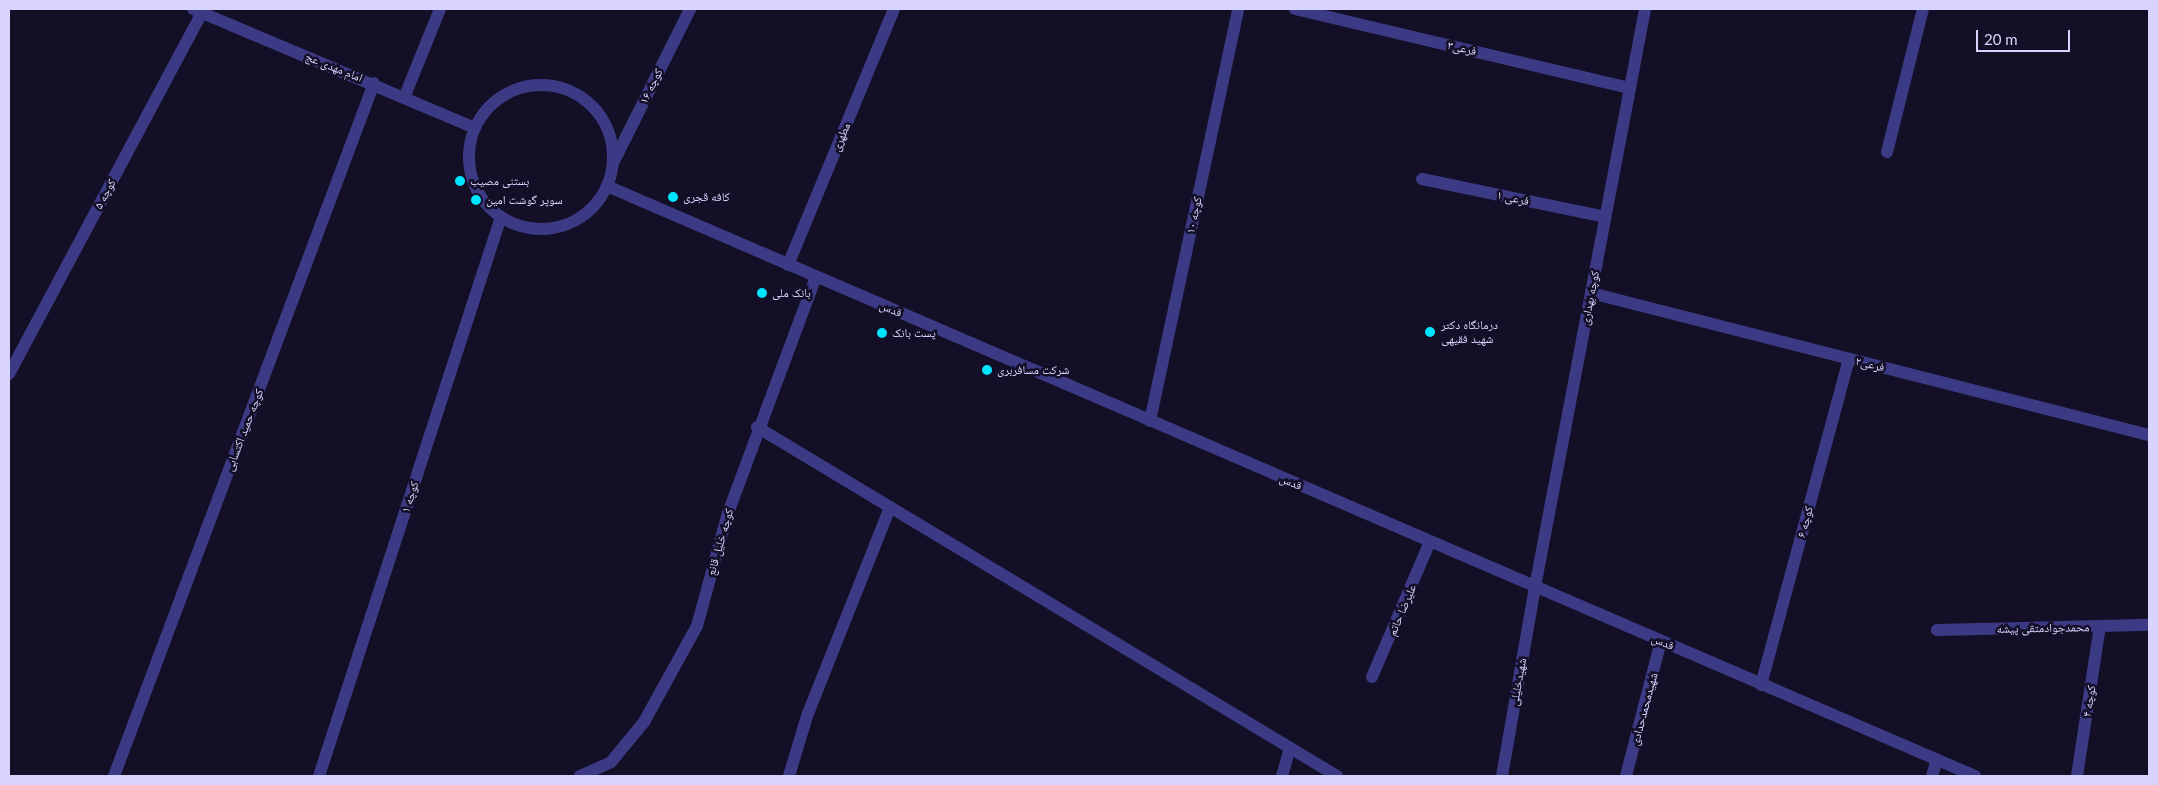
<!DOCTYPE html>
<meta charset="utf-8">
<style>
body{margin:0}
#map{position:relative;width:2158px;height:785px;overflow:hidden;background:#130f26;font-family:Lato,"Noto Naskh Arabic",sans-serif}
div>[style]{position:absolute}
.service>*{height:12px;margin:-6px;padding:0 6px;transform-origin:6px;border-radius:6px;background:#3d3a85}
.minor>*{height:12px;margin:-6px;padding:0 6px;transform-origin:6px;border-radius:6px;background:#3d3a85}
.tertiary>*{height:12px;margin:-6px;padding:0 6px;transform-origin:6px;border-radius:6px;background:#3d3a85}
.tertiary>.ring{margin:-6px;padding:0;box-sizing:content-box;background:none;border:12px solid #3d3a85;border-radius:50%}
.dots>*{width:14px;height:14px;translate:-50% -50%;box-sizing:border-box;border:2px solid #130f26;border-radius:50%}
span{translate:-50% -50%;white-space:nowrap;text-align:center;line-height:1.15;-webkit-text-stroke:5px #130f26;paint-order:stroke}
.street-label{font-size:12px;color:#d9d4ff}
.poi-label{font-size:12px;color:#d9d4ff}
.left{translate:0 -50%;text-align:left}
.frame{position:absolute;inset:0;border:10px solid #d9d4ff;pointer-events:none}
.scale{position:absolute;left:1976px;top:30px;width:94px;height:22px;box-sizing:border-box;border:2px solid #d9d4ff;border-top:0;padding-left:6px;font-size:15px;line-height:18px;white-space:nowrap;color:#d9d4ff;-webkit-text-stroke:4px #130f26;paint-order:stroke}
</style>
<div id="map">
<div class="service">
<div style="left:1295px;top:9px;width:344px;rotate:13.3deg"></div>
<div style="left:1887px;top:152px;width:147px;rotate:-75.9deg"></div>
<div style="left:613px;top:163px;width:172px;rotate:-63.4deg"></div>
<div style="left:1422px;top:179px;width:187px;rotate:11.7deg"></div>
<div style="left:1150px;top:421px;width:421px;rotate:-77.9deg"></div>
<div style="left:1372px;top:677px;width:147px;rotate:-66.8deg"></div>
<div style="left:1502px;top:776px;width:192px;rotate:-80.1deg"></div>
<div style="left:1626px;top:776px;width:139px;rotate:-75.5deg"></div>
<div style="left:2077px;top:776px;width:152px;rotate:-81.3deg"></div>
</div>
<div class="minor">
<div style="left:404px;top:98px;width:96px;rotate:-68deg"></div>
<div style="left:1591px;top:293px;width:576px;rotate:14.28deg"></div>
<div style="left:9px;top:374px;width:409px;rotate:-61.9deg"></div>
<div style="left:757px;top:427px;width:677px;rotate:31.04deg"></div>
<div style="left:1535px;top:587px;width:588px;rotate:-79.22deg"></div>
<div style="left:1937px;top:630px;width:212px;rotate:-1.4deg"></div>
<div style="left:1761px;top:685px;width:338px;rotate:-74.9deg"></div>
<div style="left:114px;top:776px;width:740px;rotate:-69.43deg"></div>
<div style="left:319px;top:776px;width:588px;rotate:-71.97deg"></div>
<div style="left:580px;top:776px;width:34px;rotate:-24deg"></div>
<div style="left:611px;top:762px;width:52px;rotate:-50.5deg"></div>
<div style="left:644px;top:722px;width:110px;rotate:-61.1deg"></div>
<div style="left:697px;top:626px;width:117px;rotate:-74.7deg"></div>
<div style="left:728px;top:513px;width:252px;rotate:-69.6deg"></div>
<div style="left:789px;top:776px;width:63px;rotate:-73.3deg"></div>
<div style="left:807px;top:716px;width:225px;rotate:-68.3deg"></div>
<div style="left:1282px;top:776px;width:29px;rotate:-74deg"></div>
<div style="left:1932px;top:776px;width:17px;rotate:-73deg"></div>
</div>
<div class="tertiary">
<div style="left:193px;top:9px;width:306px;rotate:22.9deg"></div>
<div class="ring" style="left:469px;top:85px;width:132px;height:132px"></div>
<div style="left:607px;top:186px;width:1490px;rotate:23.33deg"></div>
<div style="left:788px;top:265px;width:277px;rotate:-67.5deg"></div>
</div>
<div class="dots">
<div style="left:460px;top:181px;background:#00e5ff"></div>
<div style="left:673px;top:197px;background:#00e5ff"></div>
<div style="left:476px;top:200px;background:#00e5ff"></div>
<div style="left:762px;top:293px;background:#00e5ff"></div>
<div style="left:1430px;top:332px;background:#00e5ff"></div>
<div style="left:882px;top:333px;background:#00e5ff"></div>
<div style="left:987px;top:370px;background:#00e5ff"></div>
</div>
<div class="street-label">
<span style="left:1462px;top:48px;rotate:13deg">فرعی۳</span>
<span style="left:334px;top:67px;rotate:22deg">امام مهدی عج</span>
<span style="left:651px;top:86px;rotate:-64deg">کوچه ۱۶</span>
<span style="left:841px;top:137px;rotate:-67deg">مطهری</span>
<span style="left:105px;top:194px;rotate:-62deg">کوچه ۵</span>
<span style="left:1513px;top:198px;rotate:12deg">فرعی ۱</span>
<span style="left:1194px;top:215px;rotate:-78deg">کوچه ۱۰</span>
<span style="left:1590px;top:298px;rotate:-79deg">کوچه بهداری</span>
<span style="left:891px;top:309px;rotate:23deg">قدس</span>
<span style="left:1870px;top:364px;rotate:14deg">فرعی۲</span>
<span style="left:244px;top:430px;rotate:-69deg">کوچه حمید اکتسابی</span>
<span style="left:1291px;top:482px;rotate:23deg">قدس</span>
<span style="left:410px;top:497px;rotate:-72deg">کوچه ۱</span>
<span style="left:1805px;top:522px;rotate:-75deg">کوچه ۶</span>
<span style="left:720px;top:542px;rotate:-74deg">کوچه خلیل قانع</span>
<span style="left:1402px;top:610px;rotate:-67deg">علیرضا حاتم</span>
<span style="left:2043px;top:628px;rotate:-1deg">محمدجوادمتقی پیشه</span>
<span style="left:1663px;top:642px;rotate:23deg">قدس</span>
<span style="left:1518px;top:682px;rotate:-80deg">شهیدخلیلی</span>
<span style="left:2089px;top:701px;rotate:-81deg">کوچه ۴</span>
<span style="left:1644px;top:709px;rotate:-75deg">شهیدمحمدحدادی</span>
</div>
<div class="poi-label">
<span class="left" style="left:470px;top:181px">بستنی مصیب</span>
<span class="left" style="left:683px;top:197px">کافه قجری</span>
<span class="left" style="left:486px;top:200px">سوپر گوشت امین</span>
<span class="left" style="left:772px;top:293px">بانک ملی</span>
<span class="left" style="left:1441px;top:332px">درمانگاه دکتر<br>شهید فقیهی</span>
<span class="left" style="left:892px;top:333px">پست بانک</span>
<span class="left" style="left:997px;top:370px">شرکت مسافربری</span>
</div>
<div class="frame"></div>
<div class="scale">20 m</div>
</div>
